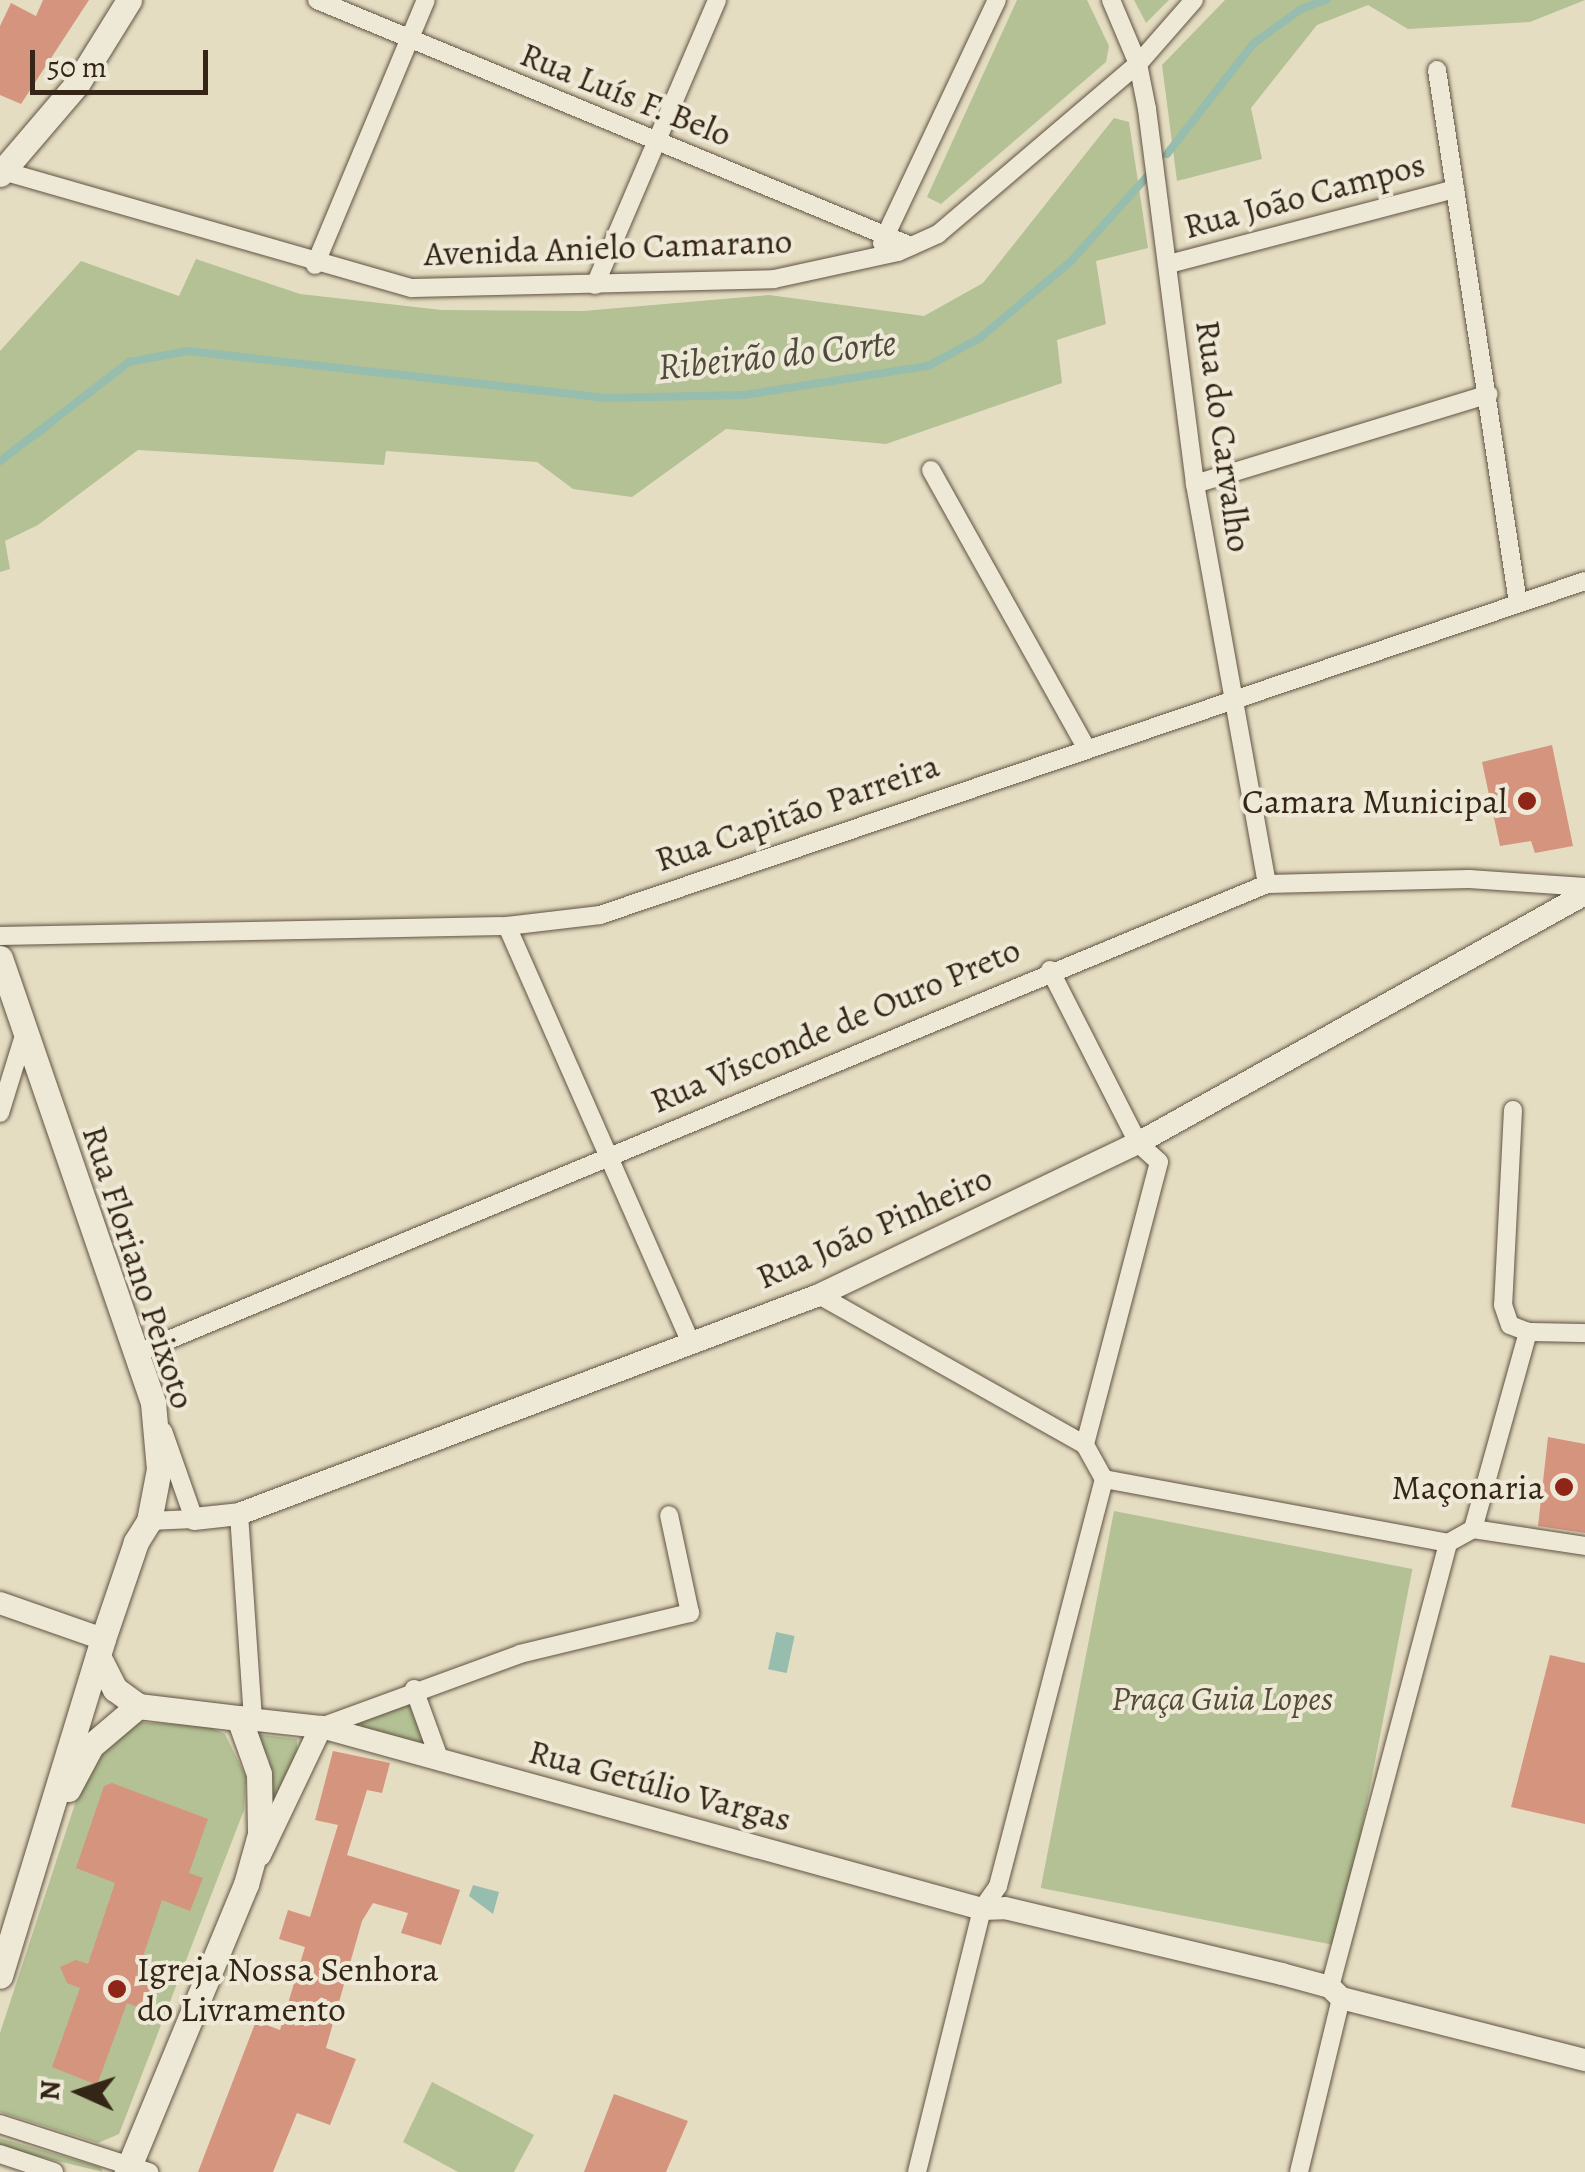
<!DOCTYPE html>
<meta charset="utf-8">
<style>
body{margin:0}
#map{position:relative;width:1585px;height:2172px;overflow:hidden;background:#e5ddc2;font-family:Alegreya,serif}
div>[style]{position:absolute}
.green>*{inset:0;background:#b3c194;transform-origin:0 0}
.water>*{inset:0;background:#97bdae;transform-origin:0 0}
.stream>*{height:8px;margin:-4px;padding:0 4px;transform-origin:4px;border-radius:4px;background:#97bdae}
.building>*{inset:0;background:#d5947d}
.roads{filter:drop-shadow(0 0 2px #615342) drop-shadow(0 0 2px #615342)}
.minor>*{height:18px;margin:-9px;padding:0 9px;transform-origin:9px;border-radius:9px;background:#eee9d7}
.tertiary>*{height:22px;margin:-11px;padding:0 11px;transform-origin:11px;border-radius:11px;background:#eee9d7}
.secondary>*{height:25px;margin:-12.5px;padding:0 12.5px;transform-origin:12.5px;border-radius:12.5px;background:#eee9d7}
.dots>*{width:28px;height:28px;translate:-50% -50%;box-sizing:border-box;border:5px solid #eee9d7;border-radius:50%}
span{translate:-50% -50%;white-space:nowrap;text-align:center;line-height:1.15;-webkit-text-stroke:8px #eee9d7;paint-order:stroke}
.street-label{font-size:35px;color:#352517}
.poi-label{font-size:35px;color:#352517}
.right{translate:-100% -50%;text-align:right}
.left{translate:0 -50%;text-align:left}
.park-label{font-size:35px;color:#544c36;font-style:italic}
.water-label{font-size:38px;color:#4e4b3d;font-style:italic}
.north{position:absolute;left:30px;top:2042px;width:100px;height:100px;-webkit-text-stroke:8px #eee9d7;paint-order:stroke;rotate:273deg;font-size:28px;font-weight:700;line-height:40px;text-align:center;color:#352517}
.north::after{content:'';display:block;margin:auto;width:35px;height:45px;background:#352517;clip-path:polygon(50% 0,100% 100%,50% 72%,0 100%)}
.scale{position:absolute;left:30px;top:50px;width:178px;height:45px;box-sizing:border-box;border:5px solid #352517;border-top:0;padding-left:12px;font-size:30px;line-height:35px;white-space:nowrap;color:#352517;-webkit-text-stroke:8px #eee9d7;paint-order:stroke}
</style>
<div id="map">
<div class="green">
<div style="clip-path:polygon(1017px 0,1087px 0,1109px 46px,1106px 62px,941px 204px,927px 197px)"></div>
<div style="clip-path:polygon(1134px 0,1169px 0,1146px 23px)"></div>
<div style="clip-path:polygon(1225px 0,1585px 0,1530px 22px,1408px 29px,1368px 5px,1317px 25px,1251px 108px,1262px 159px,1177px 181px,1162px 65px)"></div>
<div style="clip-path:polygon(1114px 118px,1129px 122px,1148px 248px,1096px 261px,1106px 324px,1057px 340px,1062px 383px,886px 444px,726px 429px,632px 497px,573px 489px,537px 462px,386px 451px,384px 465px,138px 450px,38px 525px,5px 541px,10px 569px,0 572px,0 351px,81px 261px,179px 296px,196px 259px,300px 294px,442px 310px,583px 311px,769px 295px,924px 316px,983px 283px)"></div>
<div style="left:1114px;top:1511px;width:304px;height:384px;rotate:11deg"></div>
<div style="clip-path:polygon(411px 1700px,426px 1746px,363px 1731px,359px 1718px)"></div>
<div style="clip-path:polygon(136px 1722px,208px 1726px,225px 1734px,246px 1777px,244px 1810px,119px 2134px,98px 2143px,0 2112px,0 2033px,89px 1761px)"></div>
<div style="clip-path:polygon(254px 1734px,297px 1739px,297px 1753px,270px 1810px,269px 1759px)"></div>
<div style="clip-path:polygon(432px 2082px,534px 2135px,514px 2172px,458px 2172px,403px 2142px)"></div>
<div style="clip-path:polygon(0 2138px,100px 2167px,103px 2172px,0 2147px)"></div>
</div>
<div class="water">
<div style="clip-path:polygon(1326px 0,1301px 9px,1253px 44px,1195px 123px,1071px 261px,980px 338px,928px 366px,744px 395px,606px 398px,187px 351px,129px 362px,42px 435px,0 461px,128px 362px,188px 350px,606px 397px,744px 393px,928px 366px,978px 335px,1070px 260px,1192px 120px,1251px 41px,1299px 6px)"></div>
<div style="left:776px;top:1632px;width:19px;height:38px;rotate:12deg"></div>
<div style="clip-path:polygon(473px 1885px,499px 1892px,493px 1914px,469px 1896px)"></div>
</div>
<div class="stream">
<div style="left:1167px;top:154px;width:140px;rotate:-52deg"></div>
<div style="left:1253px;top:44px;width:59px;rotate:-36.1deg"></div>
<div style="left:1301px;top:9px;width:27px;rotate:-20deg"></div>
<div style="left:0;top:461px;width:163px;rotate:-37.5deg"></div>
<div style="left:129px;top:362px;width:60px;rotate:-10.6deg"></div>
<div style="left:188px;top:351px;width:421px;rotate:6.4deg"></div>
<div style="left:606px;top:398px;width:138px;rotate:-1.2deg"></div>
<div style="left:744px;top:395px;width:186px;rotate:-9deg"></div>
<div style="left:928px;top:366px;width:59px;rotate:-28.3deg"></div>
<div style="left:980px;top:338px;width:119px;rotate:-40.2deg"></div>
<div style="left:1071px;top:261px;width:120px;rotate:-48deg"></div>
</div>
<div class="building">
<div style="clip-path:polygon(43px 0,89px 0,21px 104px,0 95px,0 26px,11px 3px,36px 16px)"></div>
<div style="clip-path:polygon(1552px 745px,1573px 846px,1535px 853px,1531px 841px,1500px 846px,1482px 762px)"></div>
<div style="clip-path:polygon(1548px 1437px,1585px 1444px,1585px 1533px,1538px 1526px)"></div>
<div style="clip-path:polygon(1550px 1655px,1585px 1663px,1585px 1824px,1511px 1807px)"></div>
<div style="clip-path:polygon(333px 1751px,390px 1763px,382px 1793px,367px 1790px,347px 1855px,460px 1890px,441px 1945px,401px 1933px,408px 1913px,373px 1903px,362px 1921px,326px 2048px,356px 2059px,330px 2125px,297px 2113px,273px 2172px,198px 2172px,256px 2021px,280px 2030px,305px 1947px,279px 1939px,288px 1910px,310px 1917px,338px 1825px,315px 1820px)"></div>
<div style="clip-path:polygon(112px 1783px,208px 1819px,189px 1873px,203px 1878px,190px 1911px,162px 1900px,135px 1980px,148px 1985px,154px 2001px,140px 2008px,127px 2003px,97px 2085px,52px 2067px,80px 1988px,67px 1983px,60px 1967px,76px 1960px,88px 1964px,115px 1883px,76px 1868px,104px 1786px)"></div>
<div style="clip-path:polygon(614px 2094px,688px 2121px,666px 2172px,584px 2172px)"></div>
</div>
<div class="roads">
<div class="minor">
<div style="left:317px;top:0;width:643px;rotate:22.5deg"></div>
<div style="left:1111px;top:0;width:69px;rotate:67.1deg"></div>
<div style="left:1138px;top:64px;width:46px;rotate:78.7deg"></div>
<div style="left:1147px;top:109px;width:378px;rotate:82.7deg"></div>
<div style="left:1195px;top:484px;width:406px;rotate:79.8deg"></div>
<div style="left:1437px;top:70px;width:539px;rotate:81.36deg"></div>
<div style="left:3px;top:171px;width:425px;rotate:16deg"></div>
<div style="left:412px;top:288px;width:362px;rotate:-1.4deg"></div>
<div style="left:774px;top:279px;width:127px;rotate:-12.3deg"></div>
<div style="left:898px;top:252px;width:44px;rotate:-24.2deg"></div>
<div style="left:938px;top:234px;width:262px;rotate:-40.4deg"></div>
<div style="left:1138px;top:64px;width:85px;rotate:-48.8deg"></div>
<div style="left:882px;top:243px;width:269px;rotate:-64.7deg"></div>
<div style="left:1169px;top:264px;width:296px;rotate:-14.7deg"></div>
<div style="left:315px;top:265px;width:287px;rotate:-67.3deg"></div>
<div style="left:595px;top:285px;width:310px;rotate:-66.8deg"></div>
<div style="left:931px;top:470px;width:315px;rotate:60.8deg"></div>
<div style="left:1195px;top:484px;width:307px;rotate:-17deg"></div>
<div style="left:507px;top:926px;width:454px;rotate:66.2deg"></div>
<div style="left:0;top:936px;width:507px;rotate:-1.13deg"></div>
<div style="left:507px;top:926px;width:94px;rotate:-6.7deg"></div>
<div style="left:600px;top:915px;width:1040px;rotate:-18.73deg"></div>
<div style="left:1050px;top:970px;width:194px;rotate:63deg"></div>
<div style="left:1138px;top:1143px;width:28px;rotate:42deg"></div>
<div style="left:1159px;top:1162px;width:293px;rotate:104.7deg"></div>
<div style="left:1513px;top:1110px;width:195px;rotate:92.9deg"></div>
<div style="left:1503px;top:1305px;width:21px;rotate:71deg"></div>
<div style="left:1510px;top:1325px;width:19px;rotate:21deg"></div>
<div style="left:1528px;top:1332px;width:57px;rotate:1deg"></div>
<div style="left:0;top:1113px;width:85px;rotate:-72.8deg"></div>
<div style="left:819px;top:1295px;width:305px;rotate:29.4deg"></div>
<div style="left:1085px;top:1445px;width:39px;rotate:61deg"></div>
<div style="left:137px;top:1353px;width:1223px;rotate:-22.54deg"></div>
<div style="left:1267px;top:884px;width:202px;rotate:-1.4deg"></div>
<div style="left:1469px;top:879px;width:116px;rotate:3.9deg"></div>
<div style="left:1104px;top:1479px;width:350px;rotate:10.5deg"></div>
<div style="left:1448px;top:1543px;width:29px;rotate:-29deg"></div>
<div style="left:239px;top:1514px;width:204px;rotate:86.1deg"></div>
<div style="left:149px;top:1521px;width:45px;rotate:-2.5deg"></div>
<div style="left:194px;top:1519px;width:93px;rotate:-109.4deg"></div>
<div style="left:1473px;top:1529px;width:205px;rotate:-74.4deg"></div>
<div style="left:1473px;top:1529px;width:113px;rotate:8.6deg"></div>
<div style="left:414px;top:1689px;width:77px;rotate:70.1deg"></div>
<div style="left:321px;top:1727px;width:212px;rotate:-20.1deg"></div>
<div style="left:520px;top:1654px;width:175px;rotate:-13.6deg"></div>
<div style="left:690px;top:1613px;width:100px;rotate:-102.1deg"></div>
<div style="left:1330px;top:1987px;width:459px;rotate:-75.1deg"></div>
<div style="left:0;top:2124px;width:157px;rotate:17.9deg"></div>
<div style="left:0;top:2154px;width:57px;rotate:18.4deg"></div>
<div style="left:917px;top:2172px;width:271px;rotate:-76.1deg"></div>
<div style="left:982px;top:1909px;width:28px;rotate:-55deg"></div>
<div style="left:998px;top:1886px;width:421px;rotate:-75.4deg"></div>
<div style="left:1299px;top:2172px;width:179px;rotate:-76.4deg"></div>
</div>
<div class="tertiary">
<div style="left:194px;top:1519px;width:45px;rotate:-6.3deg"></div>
<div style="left:239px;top:1514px;width:620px;rotate:-20.69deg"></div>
<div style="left:819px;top:1295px;width:353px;rotate:-25.5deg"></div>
<div style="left:1138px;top:1143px;width:512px;rotate:-29.12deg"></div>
<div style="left:0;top:1603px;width:109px;rotate:19.3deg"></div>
<div style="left:239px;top:1718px;width:82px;rotate:6.3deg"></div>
<div style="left:321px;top:1727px;width:686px;rotate:15.39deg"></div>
<div style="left:982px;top:1909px;width:23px;rotate:-2deg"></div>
<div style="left:1005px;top:1908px;width:285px;rotate:13.4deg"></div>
<div style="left:1282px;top:1974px;width:50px;rotate:15.2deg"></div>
<div style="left:1330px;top:1987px;width:16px;rotate:45deg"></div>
<div style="left:1341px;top:1998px;width:252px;rotate:14.3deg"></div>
<div style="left:260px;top:1855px;width:142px;rotate:-64.5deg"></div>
</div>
<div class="secondary">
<div style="left:0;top:174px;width:118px;rotate:-49.5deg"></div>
<div style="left:77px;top:84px;width:99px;rotate:-58.2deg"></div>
<div style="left:0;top:958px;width:471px;rotate:71deg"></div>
<div style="left:153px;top:1403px;width:66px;rotate:84.8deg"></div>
<div style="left:159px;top:1469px;width:53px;rotate:100.9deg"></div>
<div style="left:149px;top:1521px;width:25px;rotate:122deg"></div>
<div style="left:136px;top:1542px;width:102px;rotate:108.8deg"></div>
<div style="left:103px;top:1639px;width:352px;rotate:107deg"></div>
<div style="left:98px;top:1656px;width:37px;rotate:63deg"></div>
<div style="left:115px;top:1689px;width:29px;rotate:36deg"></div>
<div style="left:138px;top:1706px;width:102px;rotate:6.8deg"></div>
<div style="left:239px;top:1718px;width:59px;rotate:70.3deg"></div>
<div style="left:259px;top:1774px;width:60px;rotate:89deg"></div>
<div style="left:260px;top:1834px;width:52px;rotate:105.6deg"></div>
<div style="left:246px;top:1884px;width:312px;rotate:112.5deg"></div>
<div style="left:68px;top:1789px;width:49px;rotate:-61.9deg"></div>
<div style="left:91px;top:1746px;width:62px;rotate:-40.4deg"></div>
</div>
</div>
<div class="dots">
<div style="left:1527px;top:801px;background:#8f2418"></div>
<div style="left:1564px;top:1487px;background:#8f2418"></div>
<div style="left:117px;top:1989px;background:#8f2418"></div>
</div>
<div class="street-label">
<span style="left:626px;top:94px;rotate:22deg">Rua Luís F. Belo</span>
<span style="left:1304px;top:195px;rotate:-15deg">Rua João Campos</span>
<span style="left:608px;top:247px;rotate:-2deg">Avenida Anielo Camarano</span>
<span style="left:1224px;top:436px;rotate:82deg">Rua do Carvalho</span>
<span style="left:797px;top:812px;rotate:-19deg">Rua Capitão Parreira</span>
<span style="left:835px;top:1025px;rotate:-23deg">Rua Visconde de Ouro Preto</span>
<span style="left:874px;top:1227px;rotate:-24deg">Rua João Pinheiro</span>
<span style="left:139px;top:1267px;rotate:72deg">Rua Floriano Peixoto</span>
<span style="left:660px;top:1785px;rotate:15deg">Rua Getúlio Vargas</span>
</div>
<div class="poi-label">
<span class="right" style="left:1507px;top:801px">Camara Municipal</span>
<span class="right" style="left:1544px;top:1487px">Maçonaria</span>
<span class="left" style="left:137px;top:1989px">Igreja Nossa Senhora<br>do Livramento</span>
</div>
<div class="park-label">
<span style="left:1222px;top:1698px">Praça Guia Lopes</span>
</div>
<div class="water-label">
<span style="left:777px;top:355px;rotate:-6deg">Ribeirão do Corte</span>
</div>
<div class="north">N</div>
<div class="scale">50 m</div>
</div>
